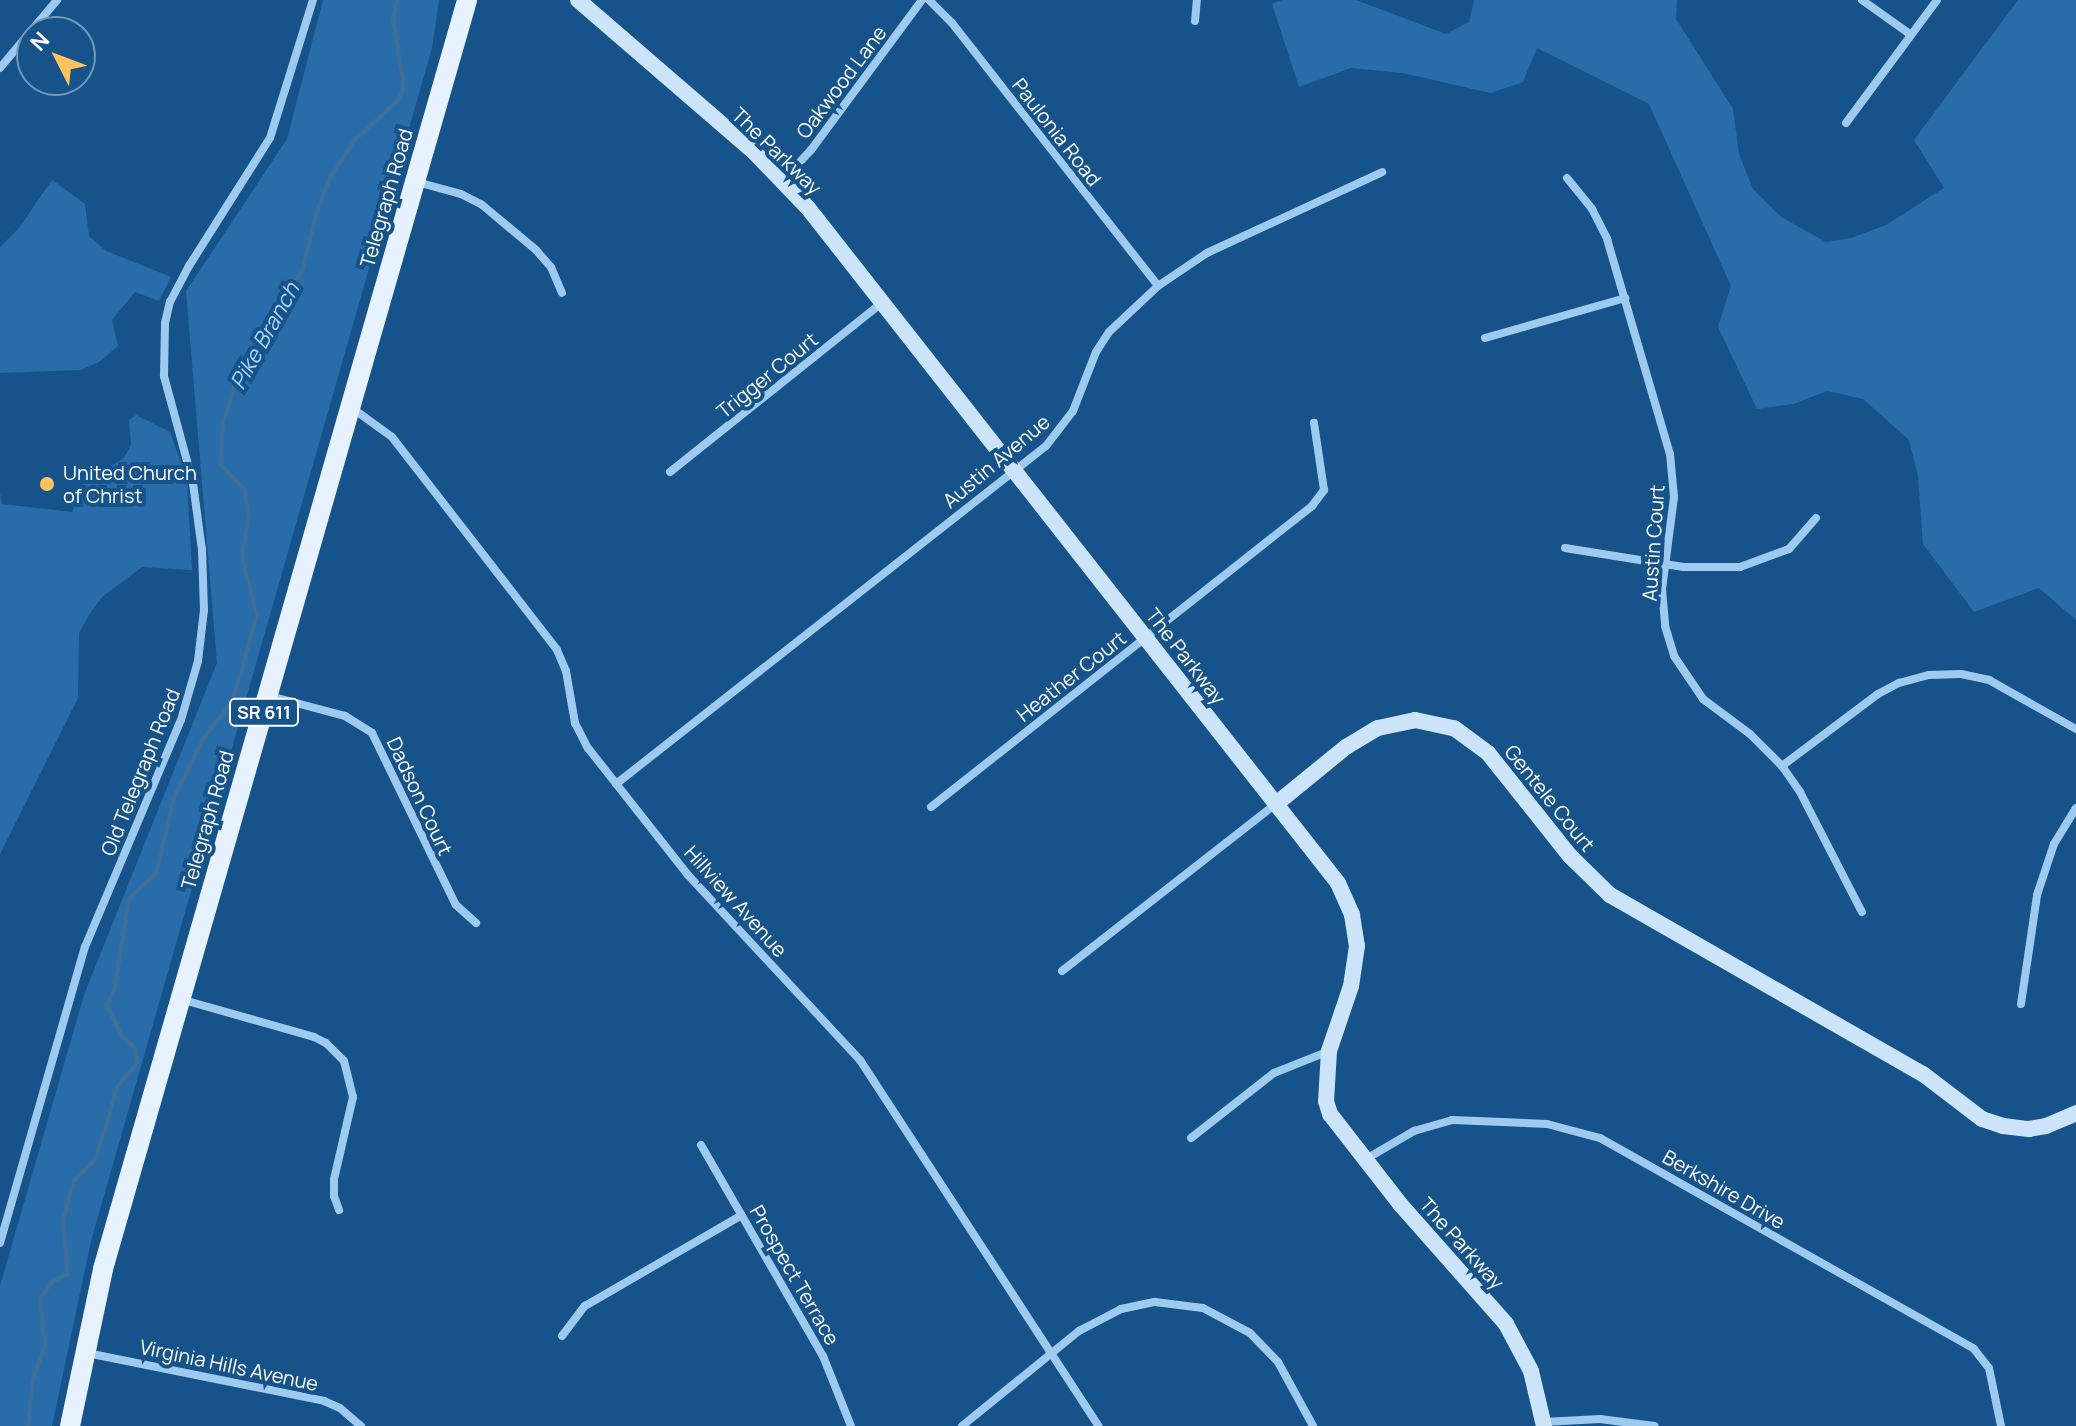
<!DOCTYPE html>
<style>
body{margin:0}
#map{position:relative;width:2076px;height:1426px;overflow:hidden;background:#16538a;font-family:Manrope,sans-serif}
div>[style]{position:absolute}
.green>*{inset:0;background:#286da9}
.stream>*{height:4px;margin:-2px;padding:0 2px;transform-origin:2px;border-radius:2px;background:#406d95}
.street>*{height:8px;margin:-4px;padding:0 4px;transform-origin:4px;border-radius:4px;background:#9fcaef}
.secondary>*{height:16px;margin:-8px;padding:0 8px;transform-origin:8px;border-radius:8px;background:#cce4fa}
.primary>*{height:20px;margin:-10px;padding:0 10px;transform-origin:10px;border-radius:10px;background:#e6f2ff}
.dots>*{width:22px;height:22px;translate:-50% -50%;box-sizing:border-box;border:4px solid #16538a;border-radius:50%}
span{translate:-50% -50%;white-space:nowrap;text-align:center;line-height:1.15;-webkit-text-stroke:8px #16538a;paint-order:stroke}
.shield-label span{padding:2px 6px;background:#16538a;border:2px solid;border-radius:6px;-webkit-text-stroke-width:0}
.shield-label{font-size:18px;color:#fff;font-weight:700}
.street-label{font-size:20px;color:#fff}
.poi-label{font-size:20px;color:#fff}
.left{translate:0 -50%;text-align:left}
.water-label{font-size:22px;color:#aad4f6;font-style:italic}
.north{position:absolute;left:16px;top:16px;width:80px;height:80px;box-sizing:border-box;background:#16538a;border:2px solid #7398b9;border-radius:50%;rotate:312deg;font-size:22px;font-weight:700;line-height:32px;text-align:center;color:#fff}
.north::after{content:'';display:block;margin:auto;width:28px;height:36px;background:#ffc25c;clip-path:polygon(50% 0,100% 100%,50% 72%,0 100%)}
</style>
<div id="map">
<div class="green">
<div style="clip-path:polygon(323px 0,439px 0,432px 48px,91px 1241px,52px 1426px,0 1426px,0 1286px,84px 995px,217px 663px,186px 291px,287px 139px)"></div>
<div style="clip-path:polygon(1282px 0,1356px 0,1446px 34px,1469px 22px,1474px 0,1677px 0,1676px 19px,1733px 109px,1739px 154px,1753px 189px,1781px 217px,1826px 242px,1851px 238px,1886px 225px,1944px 188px,1914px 140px,2018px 0,2076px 0,2076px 620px,2039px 588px,1974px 612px,1923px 544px,1918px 476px,1909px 440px,1863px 399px,1827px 391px,1793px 404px,1757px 409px,1718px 327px,1731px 286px,1649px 104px,1537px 48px,1523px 82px,1490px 93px,1403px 73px,1351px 68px,1299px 87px,1272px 4px)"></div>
<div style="clip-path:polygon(52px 180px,85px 204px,89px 236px,106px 251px,171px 277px,159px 301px,135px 292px,112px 320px,118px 346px,99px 362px,81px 370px,0 373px,0 247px,19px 228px)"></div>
<div style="clip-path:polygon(136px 415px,170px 432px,187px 480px,192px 570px,142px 567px,103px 596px,91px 612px,79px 633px,78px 698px,0 854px,0 493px,2px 504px,72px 512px,89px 468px,113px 465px,124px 458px,131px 445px,129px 420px)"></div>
</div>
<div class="stream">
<div style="left:28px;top:1426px;width:46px;rotate:-83.8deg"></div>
<div style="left:33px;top:1380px;width:36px;rotate:-71deg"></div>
<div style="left:45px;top:1346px;width:48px;rotate:-95.9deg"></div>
<div style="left:40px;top:1298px;width:20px;rotate:-53deg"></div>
<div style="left:52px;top:1282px;width:18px;rotate:-27deg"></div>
<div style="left:68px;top:1274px;width:53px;rotate:-95.4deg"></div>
<div style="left:63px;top:1221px;width:41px;rotate:-74.6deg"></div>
<div style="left:74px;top:1181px;width:31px;rotate:-45deg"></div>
<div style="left:96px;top:1159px;width:75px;rotate:-73.7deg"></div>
<div style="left:117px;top:1087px;width:31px;rotate:-50deg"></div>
<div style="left:137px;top:1063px;width:15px;rotate:-98deg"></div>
<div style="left:135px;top:1048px;width:18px;rotate:-137deg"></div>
<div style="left:122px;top:1036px;width:34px;rotate:-116deg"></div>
<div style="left:107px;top:1005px;width:20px;rotate:-66deg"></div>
<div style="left:115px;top:987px;width:89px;rotate:-81deg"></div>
<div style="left:129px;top:899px;width:39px;rotate:-44deg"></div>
<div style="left:157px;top:872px;width:74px;rotate:-77.5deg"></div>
<div style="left:173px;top:800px;width:68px;rotate:-63.8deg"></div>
<div style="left:203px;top:739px;width:49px;rotate:-52.4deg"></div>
<div style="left:233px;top:700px;width:88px;rotate:-74.2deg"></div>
<div style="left:257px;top:615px;width:60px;rotate:-104.5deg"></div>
<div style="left:242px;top:557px;width:44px;rotate:-80.8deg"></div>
<div style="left:249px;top:514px;width:25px;rotate:-101deg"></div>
<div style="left:244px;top:489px;width:33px;rotate:-134deg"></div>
<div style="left:221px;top:465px;width:43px;rotate:-87.3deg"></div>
<div style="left:223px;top:422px;width:43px;rotate:-72.4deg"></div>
<div style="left:236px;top:381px;width:131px;rotate:-59.1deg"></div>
<div style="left:303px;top:269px;width:57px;rotate:-76.9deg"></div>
<div style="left:316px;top:213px;width:40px;rotate:-68deg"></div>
<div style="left:331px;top:176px;width:43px;rotate:-56.3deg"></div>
<div style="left:355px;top:140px;width:60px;rotate:-43deg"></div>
<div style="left:399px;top:99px;width:14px;rotate:-69deg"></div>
<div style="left:404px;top:86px;width:68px;rotate:-99.3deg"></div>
<div style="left:393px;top:19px;width:19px;rotate:-78deg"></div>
</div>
<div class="street">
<div style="left:929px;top:0;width:33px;rotate:45deg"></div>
<div style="left:952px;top:23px;width:334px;rotate:51.9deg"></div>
<div style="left:1862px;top:0;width:60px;rotate:35.5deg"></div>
<div style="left:1195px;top:21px;width:21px;rotate:-85deg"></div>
<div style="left:0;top:68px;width:89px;rotate:-50deg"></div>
<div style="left:1846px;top:123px;width:153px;rotate:-53.5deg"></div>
<div style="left:1567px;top:178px;width:40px;rotate:51deg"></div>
<div style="left:1592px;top:209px;width:34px;rotate:63deg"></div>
<div style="left:1607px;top:239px;width:224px;rotate:73.7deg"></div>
<div style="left:1670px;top:454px;width:43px;rotate:84.7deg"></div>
<div style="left:1674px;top:497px;width:93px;rotate:97.4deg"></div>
<div style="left:1662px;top:589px;width:37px;rotate:85deg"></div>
<div style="left:1665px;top:626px;width:31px;rotate:73deg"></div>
<div style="left:1674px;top:656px;width:52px;rotate:56deg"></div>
<div style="left:1703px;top:699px;width:59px;rotate:36.7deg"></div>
<div style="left:1750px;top:734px;width:45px;rotate:45deg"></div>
<div style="left:1782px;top:766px;width:32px;rotate:55deg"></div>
<div style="left:1800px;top:792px;width:135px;rotate:62.7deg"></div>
<div style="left:783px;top:180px;width:41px;rotate:-47deg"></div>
<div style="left:811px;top:150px;width:187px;rotate:-53.5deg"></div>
<div style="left:417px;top:182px;width:46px;rotate:15.3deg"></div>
<div style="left:461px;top:194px;width:22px;rotate:27deg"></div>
<div style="left:481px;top:204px;width:72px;rotate:39.9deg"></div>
<div style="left:536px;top:250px;width:23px;rotate:49deg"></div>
<div style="left:551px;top:267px;width:28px;rotate:67deg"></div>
<div style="left:1485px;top:338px;width:146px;rotate:-15.9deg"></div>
<div style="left:352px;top:408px;width:49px;rotate:35.9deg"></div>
<div style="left:392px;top:437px;width:269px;rotate:52.2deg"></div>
<div style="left:557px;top:650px;width:23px;rotate:67deg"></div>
<div style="left:566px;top:671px;width:53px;rotate:80.2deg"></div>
<div style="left:575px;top:723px;width:28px;rotate:63deg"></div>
<div style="left:588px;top:748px;width:162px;rotate:51.8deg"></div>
<div style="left:688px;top:875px;width:253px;rotate:47.1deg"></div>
<div style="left:860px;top:1060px;width:437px;rotate:56.9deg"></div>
<div style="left:670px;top:472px;width:271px;rotate:-38.6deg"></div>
<div style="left:1565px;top:548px;width:120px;rotate:9.1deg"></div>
<div style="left:1683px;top:567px;width:57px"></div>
<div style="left:1740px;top:567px;width:52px;rotate:-20.2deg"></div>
<div style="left:1789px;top:549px;width:41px;rotate:-48.9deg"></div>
<div style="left:270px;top:696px;width:78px;rotate:14.9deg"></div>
<div style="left:345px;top:716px;width:32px;rotate:32deg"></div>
<div style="left:372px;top:733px;width:191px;rotate:64deg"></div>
<div style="left:456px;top:905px;width:27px;rotate:42deg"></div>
<div style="left:1782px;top:766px;width:120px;rotate:-36.9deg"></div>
<div style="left:1878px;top:694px;width:24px;rotate:-28deg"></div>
<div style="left:1899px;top:683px;width:31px;rotate:-15deg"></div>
<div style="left:1929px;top:675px;width:32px;rotate:-2deg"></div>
<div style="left:1961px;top:674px;width:29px;rotate:12deg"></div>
<div style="left:1989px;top:680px;width:100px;rotate:29.4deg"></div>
<div style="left:616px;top:784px;width:547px;rotate:-38.17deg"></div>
<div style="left:1046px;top:446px;width:44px;rotate:-52.4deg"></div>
<div style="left:1073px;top:411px;width:63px;rotate:-68.7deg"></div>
<div style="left:1096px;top:352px;width:24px;rotate:-57deg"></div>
<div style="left:1109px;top:332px;width:67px;rotate:-43.2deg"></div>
<div style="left:1158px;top:286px;width:59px;rotate:-34deg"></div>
<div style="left:1207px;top:253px;width:193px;rotate:-24.8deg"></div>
<div style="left:931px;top:807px;width:486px;rotate:-38.3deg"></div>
<div style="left:1312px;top:506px;width:20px;rotate:-53deg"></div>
<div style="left:1324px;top:490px;width:68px;rotate:-98.5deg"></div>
<div style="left:1062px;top:971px;width:271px;rotate:-38deg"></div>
<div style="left:180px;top:999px;width:139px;rotate:15.8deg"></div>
<div style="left:314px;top:1037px;width:13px;rotate:27deg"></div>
<div style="left:326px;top:1043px;width:25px;rotate:45deg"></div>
<div style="left:344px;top:1061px;width:37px;rotate:76deg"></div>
<div style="left:353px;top:1097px;width:84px;rotate:103deg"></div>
<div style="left:334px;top:1179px;width:17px;rotate:90deg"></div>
<div style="left:334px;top:1196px;width:15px;rotate:70deg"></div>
<div style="left:2021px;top:1004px;width:110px;rotate:-81.6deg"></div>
<div style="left:2037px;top:895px;width:54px;rotate:-71.6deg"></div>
<div style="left:2054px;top:844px;width:42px;rotate:-58.6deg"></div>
<div style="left:1191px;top:1138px;width:105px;rotate:-38.1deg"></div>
<div style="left:1274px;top:1073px;width:59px;rotate:-21.8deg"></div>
<div style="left:701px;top:1145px;width:244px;rotate:60deg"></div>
<div style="left:823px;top:1356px;width:75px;rotate:68.2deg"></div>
<div style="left:1366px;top:1159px;width:56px;rotate:-30.3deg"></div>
<div style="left:1414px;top:1131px;width:40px;rotate:-16deg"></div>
<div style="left:1452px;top:1120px;width:95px;rotate:2.4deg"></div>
<div style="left:1547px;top:1124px;width:55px;rotate:14.8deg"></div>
<div style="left:1600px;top:1138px;width:429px;rotate:29.4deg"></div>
<div style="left:1974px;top:1349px;width:24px;rotate:52deg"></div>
<div style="left:1989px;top:1368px;width:59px;rotate:78.3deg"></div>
<div style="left:0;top:1243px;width:308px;rotate:-74deg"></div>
<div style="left:85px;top:947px;width:246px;rotate:-67.1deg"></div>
<div style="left:181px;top:720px;width:61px;rotate:-73.9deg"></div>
<div style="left:198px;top:661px;width:51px;rotate:-83.3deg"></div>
<div style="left:204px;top:610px;width:60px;rotate:-91.9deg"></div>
<div style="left:202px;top:550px;width:68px;rotate:-97.7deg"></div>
<div style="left:193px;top:483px;width:111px;rotate:-105.2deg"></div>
<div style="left:164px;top:376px;width:53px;rotate:-88.9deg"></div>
<div style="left:165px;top:323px;width:22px;rotate:-77deg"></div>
<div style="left:170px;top:302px;width:41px;rotate:-62.2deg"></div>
<div style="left:189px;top:266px;width:151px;rotate:-57.7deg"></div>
<div style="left:270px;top:138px;width:145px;rotate:-72.7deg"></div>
<div style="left:562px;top:1336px;width:38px;rotate:-53deg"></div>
<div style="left:585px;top:1306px;width:181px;rotate:-30.1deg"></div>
<div style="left:87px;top:1353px;width:242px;rotate:11.4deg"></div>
<div style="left:324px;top:1401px;width:17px;rotate:24deg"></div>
<div style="left:340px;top:1408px;width:28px;rotate:41deg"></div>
<div style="left:1544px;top:1422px;width:56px;rotate:-3.1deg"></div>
<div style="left:1600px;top:1419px;width:55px;rotate:7.3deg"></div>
<div style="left:962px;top:1426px;width:151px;rotate:-39.1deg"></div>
<div style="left:1079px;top:1331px;width:47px;rotate:-27.6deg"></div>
<div style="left:1121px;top:1309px;width:35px;rotate:-12deg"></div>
<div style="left:1155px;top:1302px;width:48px;rotate:7.1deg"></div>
<div style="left:1203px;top:1308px;width:53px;rotate:28deg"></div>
<div style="left:1250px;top:1333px;width:40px;rotate:46deg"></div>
<div style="left:1278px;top:1362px;width:73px;rotate:61.3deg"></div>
</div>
<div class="secondary">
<div style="left:578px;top:0;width:231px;rotate:40.8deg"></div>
<div style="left:753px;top:151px;width:79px;rotate:46deg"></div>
<div style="left:808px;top:208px;width:858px;rotate:51.86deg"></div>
<div style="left:1338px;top:883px;width:35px;rotate:66deg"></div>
<div style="left:1352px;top:915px;width:31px;rotate:81deg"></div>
<div style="left:1357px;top:946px;width:40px;rotate:98.5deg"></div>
<div style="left:1351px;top:986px;width:69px;rotate:108.7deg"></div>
<div style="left:1329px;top:1051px;width:50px;rotate:93.4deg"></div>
<div style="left:1326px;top:1101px;width:14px;rotate:73deg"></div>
<div style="left:1330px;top:1114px;width:114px;rotate:52.1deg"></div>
<div style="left:1400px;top:1204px;width:160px;rotate:48.5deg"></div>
<div style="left:1506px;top:1324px;width:53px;rotate:62deg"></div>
<div style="left:1531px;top:1371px;width:57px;rotate:76.7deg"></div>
<div style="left:1276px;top:804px;width:90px;rotate:-39.2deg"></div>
<div style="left:1346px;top:747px;width:37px;rotate:-31deg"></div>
<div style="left:1378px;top:728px;width:38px;rotate:-12deg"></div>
<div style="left:1415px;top:720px;width:40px;rotate:12deg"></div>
<div style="left:1454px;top:728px;width:42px;rotate:36.3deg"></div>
<div style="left:1488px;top:753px;width:132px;rotate:51.5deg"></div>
<div style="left:1570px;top:856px;width:56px;rotate:44.3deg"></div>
<div style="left:1610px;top:895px;width:361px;rotate:29.8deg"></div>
<div style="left:1923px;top:1074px;width:74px;rotate:37.3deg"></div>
<div style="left:1982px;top:1119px;width:22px;rotate:18deg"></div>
<div style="left:2003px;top:1126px;width:26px;rotate:7deg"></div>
<div style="left:2029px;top:1129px;width:17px;rotate:-10deg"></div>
<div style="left:2046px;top:1126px;width:33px;rotate:-23deg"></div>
</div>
<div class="primary">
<div style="left:70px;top:1426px;width:160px;rotate:-78.1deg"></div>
<div style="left:103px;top:1269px;width:1320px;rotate:-73.99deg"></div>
</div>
<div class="dots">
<div style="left:47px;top:484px;background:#ffc25c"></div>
</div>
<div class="shield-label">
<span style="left:264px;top:712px">SR 611</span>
</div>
<div class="street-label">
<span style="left:841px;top:82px;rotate:-53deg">Oakwood Lane</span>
<span style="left:1057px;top:132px;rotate:52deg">Paulonia Road</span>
<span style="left:777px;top:151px;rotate:44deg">The Parkway</span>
<span style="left:386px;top:198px;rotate:-74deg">Telegraph Road</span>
<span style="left:767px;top:375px;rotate:-39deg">Trigger Court</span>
<span style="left:996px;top:461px;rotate:-40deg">Austin Avenue</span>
<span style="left:1653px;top:543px;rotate:-86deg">Austin Court</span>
<span style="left:1186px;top:656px;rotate:52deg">The Parkway</span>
<span style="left:1071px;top:676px;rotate:-38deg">Heather Court</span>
<span style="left:140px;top:772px;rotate:-68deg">Old Telegraph Road</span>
<span style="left:420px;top:796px;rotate:65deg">Dadson Court</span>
<span style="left:1550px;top:798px;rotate:51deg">Gentele Court</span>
<span style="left:207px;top:820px;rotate:-74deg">Telegraph Road</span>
<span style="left:736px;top:901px;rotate:48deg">Hillview Avenue</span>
<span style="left:1724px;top:1189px;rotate:30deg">Berkshire Drive</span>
<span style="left:1462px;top:1243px;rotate:48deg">The Parkway</span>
<span style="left:795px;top:1275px;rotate:60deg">Prospect Terrace</span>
<span style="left:229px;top:1365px;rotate:12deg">Virginia Hills Avenue</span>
</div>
<div class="poi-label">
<span class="left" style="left:63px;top:484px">United Church<br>of Christ</span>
</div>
<div class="water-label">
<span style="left:265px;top:336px;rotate:-61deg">Pike Branch</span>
</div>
<div class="north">N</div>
</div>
